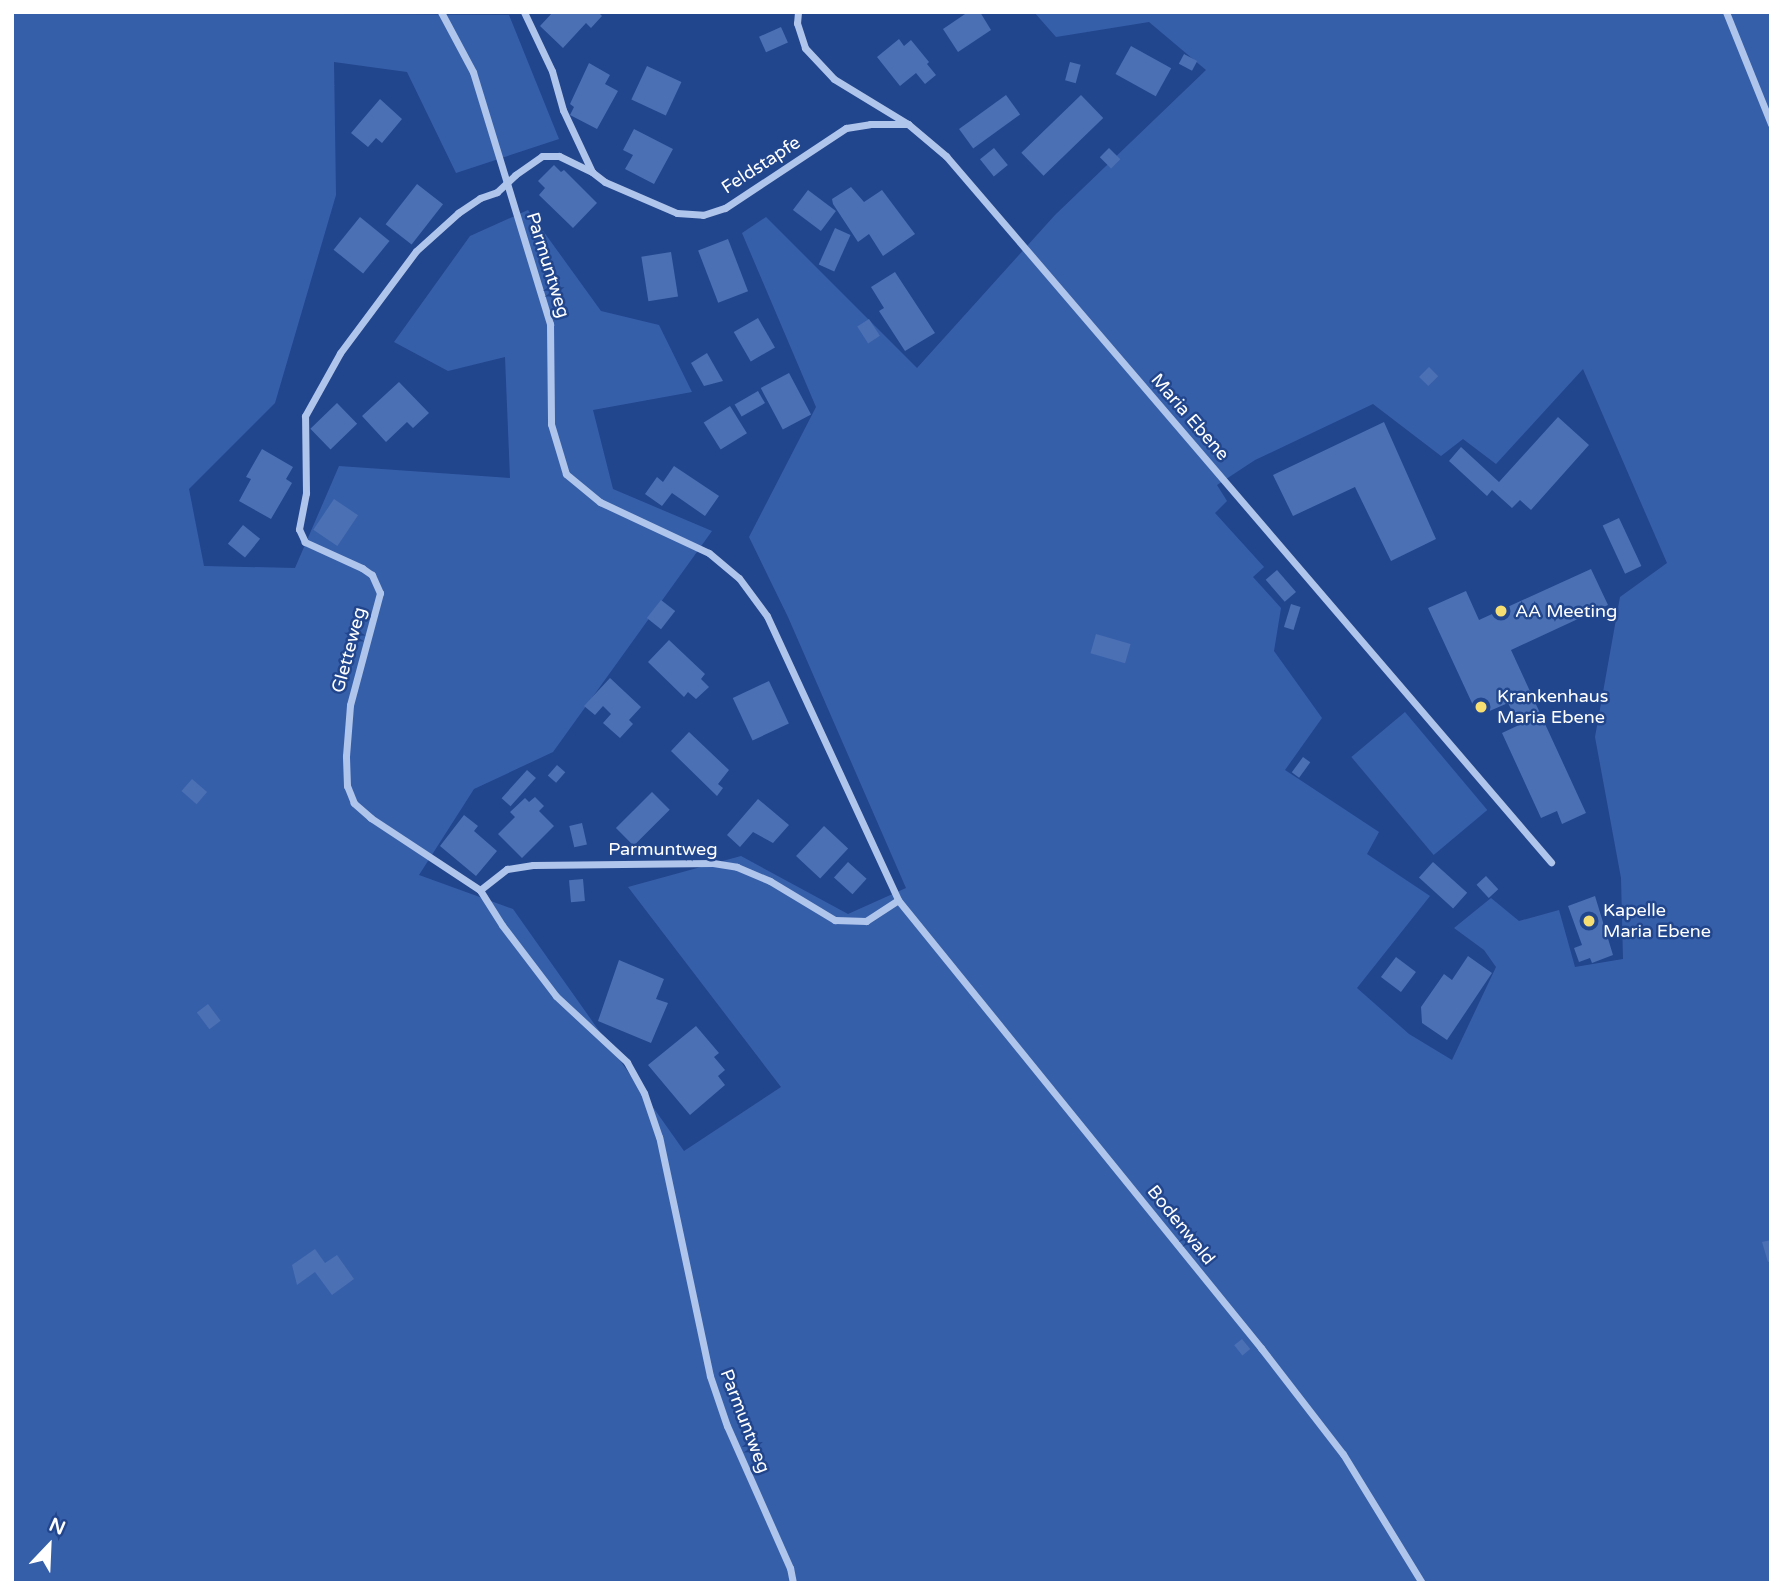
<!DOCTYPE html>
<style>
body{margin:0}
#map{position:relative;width:1783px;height:1595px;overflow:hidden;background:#22468d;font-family:"Varela Round",sans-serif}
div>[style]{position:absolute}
.green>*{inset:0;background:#365faa;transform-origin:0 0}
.building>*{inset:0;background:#4b70b4;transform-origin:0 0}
.minor>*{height:7px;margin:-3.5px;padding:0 3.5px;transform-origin:3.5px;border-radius:3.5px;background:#b0c5eb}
.dots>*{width:19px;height:19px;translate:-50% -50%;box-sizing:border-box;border:4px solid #22468d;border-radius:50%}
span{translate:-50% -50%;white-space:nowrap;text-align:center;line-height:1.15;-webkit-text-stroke:5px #22468d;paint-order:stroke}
.street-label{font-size:18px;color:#fff}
.poi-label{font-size:18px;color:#fff}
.left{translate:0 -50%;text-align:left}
.frame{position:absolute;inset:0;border:14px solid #fff;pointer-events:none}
.north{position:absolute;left:14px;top:1511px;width:70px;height:70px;-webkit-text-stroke:5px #22468d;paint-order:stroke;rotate:23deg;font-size:19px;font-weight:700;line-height:28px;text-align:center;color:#fff}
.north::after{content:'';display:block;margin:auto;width:24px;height:32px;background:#fff;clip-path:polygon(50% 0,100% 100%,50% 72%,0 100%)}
</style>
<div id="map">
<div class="green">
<div style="clip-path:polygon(evenodd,12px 12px,509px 15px,559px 139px,456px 173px,407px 72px,334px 62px,336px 195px,275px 403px,189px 489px,204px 566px,295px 568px,339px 466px,510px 478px,505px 357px,448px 371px,394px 342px,470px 236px,528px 210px,601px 311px,659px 325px,692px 392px,593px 410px,613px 489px,712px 531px,553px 752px,474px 789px,419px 875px,513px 909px,684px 1151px,781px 1087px,628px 887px,741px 856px,848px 914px,906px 888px,788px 617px,749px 537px,816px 407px,742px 233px,766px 217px,917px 368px,1055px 215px,1206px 70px,1149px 22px,1056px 37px,1034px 12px,1771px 12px,1771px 1583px,12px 1583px,12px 12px,1583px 369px,1667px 563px,1620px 597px,1595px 737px,1621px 878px,1623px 959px,1575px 967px,1559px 910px,1519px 921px,1491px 898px,1454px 928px,1484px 950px,1496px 967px,1452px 1060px,1409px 1034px,1357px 988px,1430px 896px,1367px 854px,1379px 832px,1285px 770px,1322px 718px,1274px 651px,1281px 608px,1253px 577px,1264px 567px,1215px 513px,1227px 501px,1217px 485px,1255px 460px,1373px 404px,1441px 456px,1463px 439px,1496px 464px,1583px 369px)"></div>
<div style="left:1405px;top:712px;width:128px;height:70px;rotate:50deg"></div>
</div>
<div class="building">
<div style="clip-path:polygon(553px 12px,598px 12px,602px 16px,591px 28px,586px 23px,563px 48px,540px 26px)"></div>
<div style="clip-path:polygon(968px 12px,980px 12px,991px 30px,958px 52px,943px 29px)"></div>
<div style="left:781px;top:27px;width:17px;height:24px;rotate:66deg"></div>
<div style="clip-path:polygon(899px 39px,904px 46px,911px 40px,929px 62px,927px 64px,936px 75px,925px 84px,916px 73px,900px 86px,877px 57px)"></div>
<div style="left:1131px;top:46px;width:46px;height:32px;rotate:29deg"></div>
<div style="left:1184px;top:54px;width:15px;height:11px;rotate:28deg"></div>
<div style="left:1070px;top:62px;width:11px;height:19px;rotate:15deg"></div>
<div style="clip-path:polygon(589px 63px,610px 75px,605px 84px,618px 91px,597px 129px,570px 115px,574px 107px,570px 104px)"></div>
<div style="left:647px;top:66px;width:38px;height:37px;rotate:25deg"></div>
<div style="left:1006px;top:95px;width:24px;height:58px;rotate:54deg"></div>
<div style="left:1081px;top:95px;width:32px;height:83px;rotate:46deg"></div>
<div style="clip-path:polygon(380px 99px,402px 119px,382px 143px,376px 138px,368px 147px,351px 133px)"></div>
<div style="clip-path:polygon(634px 129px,673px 149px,654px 184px,625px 169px,633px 155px,623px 150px)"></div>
<div style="left:994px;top:148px;width:22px;height:18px;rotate:51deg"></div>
<div style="left:1109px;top:148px;width:16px;height:13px;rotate:45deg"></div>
<div style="clip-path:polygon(554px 165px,561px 172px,564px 170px,597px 203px,573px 228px,539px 195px,545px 188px,538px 181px)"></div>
<div style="left:417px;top:184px;width:33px;height:51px;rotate:38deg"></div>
<div style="clip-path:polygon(851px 187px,864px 202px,882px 190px,915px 234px,883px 256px,869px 234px,858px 242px,833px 204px,832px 199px)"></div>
<div style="left:808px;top:190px;width:35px;height:25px;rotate:37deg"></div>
<div style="left:360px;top:217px;width:38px;height:42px;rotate:39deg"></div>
<div style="left:835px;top:228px;width:17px;height:40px;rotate:24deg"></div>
<div style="left:728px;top:239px;width:56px;height:32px;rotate:69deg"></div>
<div style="left:671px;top:252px;width:45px;height:30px;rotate:81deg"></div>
<div style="clip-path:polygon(895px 272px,935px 333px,905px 351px,879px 311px,884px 308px,871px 287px)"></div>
<div style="left:758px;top:318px;width:34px;height:28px;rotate:60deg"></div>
<div style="left:869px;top:319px;width:20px;height:14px;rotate:57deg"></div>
<div style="clip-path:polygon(707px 353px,723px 381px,704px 386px,691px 363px)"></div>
<div style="left:1429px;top:367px;width:13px;height:14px;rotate:45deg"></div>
<div style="left:789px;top:373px;width:47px;height:32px;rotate:62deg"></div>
<div style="clip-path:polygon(399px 382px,429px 413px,413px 428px,407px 422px,386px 442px,362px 416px)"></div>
<div style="left:758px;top:391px;width:14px;height:27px;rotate:60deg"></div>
<div style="left:337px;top:403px;width:29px;height:37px;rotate:46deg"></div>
<div style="left:730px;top:406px;width:32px;height:31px;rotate:58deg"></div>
<div style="clip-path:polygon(1558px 417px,1589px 445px,1531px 510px,1520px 500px,1512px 508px,1492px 490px,1487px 496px,1449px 461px,1461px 447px,1499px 482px)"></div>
<div style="clip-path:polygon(1384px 422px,1436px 539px,1391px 561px,1355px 487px,1293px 516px,1273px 475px)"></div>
<div style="clip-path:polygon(262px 449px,293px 467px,286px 479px,292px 483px,271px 519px,239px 501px,251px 479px,246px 477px)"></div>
<div style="clip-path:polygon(674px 466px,719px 496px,705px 516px,672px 493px,662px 506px,645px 494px,657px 477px,663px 482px)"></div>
<div style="left:334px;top:499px;width:29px;height:37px;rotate:34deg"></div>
<div style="left:1619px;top:518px;width:53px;height:18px;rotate:65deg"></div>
<div style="left:243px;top:525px;width:22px;height:24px;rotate:39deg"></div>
<div style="clip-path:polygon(1591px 569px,1608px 605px,1511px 650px,1586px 813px,1562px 824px,1557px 811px,1541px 818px,1502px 733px,1519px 725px,1508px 703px,1478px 716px,1428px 608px,1466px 591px,1479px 620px)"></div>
<div style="left:1277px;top:570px;width:29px;height:15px;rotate:49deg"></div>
<div style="left:661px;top:600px;width:18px;height:23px;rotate:38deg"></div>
<div style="left:1291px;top:604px;width:10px;height:24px;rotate:17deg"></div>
<div style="left:1096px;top:634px;width:36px;height:20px;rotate:16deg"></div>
<div style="clip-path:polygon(669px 640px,705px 674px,701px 679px,709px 687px,696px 699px,688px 692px,684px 697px,648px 662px)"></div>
<div style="clip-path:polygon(610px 678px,641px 707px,629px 720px,633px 724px,620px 738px,603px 723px,611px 714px,603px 706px,595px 715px,584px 706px)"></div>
<div style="left:769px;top:681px;width:47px;height:40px;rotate:65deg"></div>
<div style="clip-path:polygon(689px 732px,729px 770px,718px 784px,723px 788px,717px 796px,671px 751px)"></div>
<div style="left:1303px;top:757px;width:9px;height:19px;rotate:36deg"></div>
<div style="left:557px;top:765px;width:11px;height:14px;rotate:41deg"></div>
<div style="left:527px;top:770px;width:12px;height:38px;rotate:42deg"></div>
<div style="left:192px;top:779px;width:20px;height:16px;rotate:41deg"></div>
<div style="left:652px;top:792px;width:25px;height:51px;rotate:45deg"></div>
<div style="clip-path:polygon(535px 797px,544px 806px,539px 811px,554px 826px,522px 858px,498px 834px,515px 817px,510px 812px,525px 798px,529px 802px)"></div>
<div style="clip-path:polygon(758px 799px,789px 825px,773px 843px,753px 832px,740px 847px,727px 835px)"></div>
<div style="clip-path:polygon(464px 815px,478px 826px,474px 831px,497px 851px,476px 876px,440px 846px)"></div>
<div style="left:582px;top:823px;width:22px;height:13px;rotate:77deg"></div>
<div style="left:824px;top:826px;width:33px;height:41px;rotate:43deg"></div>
<div style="left:848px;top:862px;width:25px;height:21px;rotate:42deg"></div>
<div style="left:1433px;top:862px;width:46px;height:21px;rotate:42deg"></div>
<div style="left:1486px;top:876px;width:18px;height:13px;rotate:47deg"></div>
<div style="left:583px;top:879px;width:22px;height:14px;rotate:85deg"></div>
<div style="clip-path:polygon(1595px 896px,1613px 955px,1592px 963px,1590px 958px,1579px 962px,1574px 948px,1582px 945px,1568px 906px)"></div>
<div style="clip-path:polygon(1468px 956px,1492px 973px,1447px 1040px,1422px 1023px,1421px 1007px,1444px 974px,1452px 980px)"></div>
<div style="left:1396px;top:957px;width:25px;height:25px;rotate:37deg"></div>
<div style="clip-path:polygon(619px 960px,664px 979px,656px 999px,668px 1003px,651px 1043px,598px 1021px)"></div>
<div style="left:208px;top:1004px;width:21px;height:14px;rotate:53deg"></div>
<div style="clip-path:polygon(696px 1026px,719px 1053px,714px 1057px,725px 1070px,718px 1076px,725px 1085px,690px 1115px,648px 1065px)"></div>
<div style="clip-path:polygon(1771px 1240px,1771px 1261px,1768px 1262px,1762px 1242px)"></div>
<div style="clip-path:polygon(315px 1249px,325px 1263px,337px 1255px,354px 1279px,332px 1295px,315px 1272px,297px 1285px,292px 1265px)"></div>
<div style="left:1242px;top:1339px;width:13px;height:10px;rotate:51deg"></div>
</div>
<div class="minor">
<div style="left:441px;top:12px;width:68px;rotate:61.9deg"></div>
<div style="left:473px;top:72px;width:264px;rotate:73deg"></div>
<div style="left:550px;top:324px;width:100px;rotate:89.4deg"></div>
<div style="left:551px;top:424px;width:52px;rotate:73.3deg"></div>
<div style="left:566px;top:474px;width:44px;rotate:39.5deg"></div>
<div style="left:600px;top:502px;width:120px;rotate:25.1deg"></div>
<div style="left:709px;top:553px;width:39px;rotate:40deg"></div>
<div style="left:739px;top:578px;width:47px;rotate:53.6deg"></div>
<div style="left:767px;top:616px;width:313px;rotate:65.2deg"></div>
<div style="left:898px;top:900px;width:577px;rotate:50.98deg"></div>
<div style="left:1261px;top:1348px;width:134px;rotate:52.3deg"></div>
<div style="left:1343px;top:1454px;width:151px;rotate:58.5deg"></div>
<div style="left:524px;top:12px;width:65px;rotate:64.6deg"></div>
<div style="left:552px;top:71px;width:41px;rotate:74.2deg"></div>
<div style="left:563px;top:110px;width:68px;rotate:64.9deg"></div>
<div style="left:798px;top:12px;width:11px;rotate:95deg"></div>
<div style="left:797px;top:23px;width:26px;rotate:72deg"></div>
<div style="left:805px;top:48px;width:42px;rotate:46.9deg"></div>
<div style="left:834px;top:79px;width:87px;rotate:31.3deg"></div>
<div style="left:908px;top:124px;width:50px;rotate:40.1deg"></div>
<div style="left:946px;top:156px;width:930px;rotate:49.41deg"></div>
<div style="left:1726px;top:12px;width:121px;rotate:68.1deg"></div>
<div style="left:480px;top:890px;width:34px;rotate:-38deg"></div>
<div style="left:507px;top:869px;width:26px;rotate:-9deg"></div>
<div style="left:533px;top:865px;width:180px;rotate:-0.6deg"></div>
<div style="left:713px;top:863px;width:24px;rotate:9deg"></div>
<div style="left:737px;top:867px;width:36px;rotate:23deg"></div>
<div style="left:770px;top:881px;width:76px;rotate:31deg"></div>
<div style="left:835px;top:920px;width:31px;rotate:2deg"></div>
<div style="left:866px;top:921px;width:38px;rotate:-33deg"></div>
<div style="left:793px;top:1583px;width:15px;rotate:-101deg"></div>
<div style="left:790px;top:1568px;width:155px;rotate:-113.9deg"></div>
<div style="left:727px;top:1426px;width:53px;rotate:-108.8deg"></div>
<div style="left:710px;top:1376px;width:244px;rotate:-102deg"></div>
<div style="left:659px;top:1137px;width:46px;rotate:-108.8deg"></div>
<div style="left:644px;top:1093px;width:35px;rotate:-119deg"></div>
<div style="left:627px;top:1062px;width:97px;rotate:-137.1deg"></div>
<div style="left:556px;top:996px;width:89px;rotate:-127.3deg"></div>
<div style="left:502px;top:925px;width:41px;rotate:-122.2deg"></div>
<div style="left:480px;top:890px;width:131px;rotate:-146.6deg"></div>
<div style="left:371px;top:818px;width:23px;rotate:-139deg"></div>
<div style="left:354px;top:803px;width:18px;rotate:-112deg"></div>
<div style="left:347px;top:786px;width:30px;rotate:-92deg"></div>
<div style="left:346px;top:756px;width:51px;rotate:-85.5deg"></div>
<div style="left:350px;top:705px;width:116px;rotate:-75deg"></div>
<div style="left:380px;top:593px;width:20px;rotate:-114deg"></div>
<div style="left:372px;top:575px;width:12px;rotate:-145deg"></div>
<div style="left:362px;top:568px;width:63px;rotate:-155.5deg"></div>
<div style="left:305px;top:542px;width:14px;rotate:-115deg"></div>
<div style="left:299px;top:529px;width:37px;rotate:-79deg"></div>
<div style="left:306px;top:493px;width:77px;rotate:-90.7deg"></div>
<div style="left:305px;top:416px;width:72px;rotate:-60.9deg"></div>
<div style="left:340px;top:353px;width:127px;rotate:-53.3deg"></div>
<div style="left:416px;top:251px;width:57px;rotate:-42.1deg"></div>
<div style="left:458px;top:213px;width:27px;rotate:-34deg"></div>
<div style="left:480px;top:198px;width:18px;rotate:-19deg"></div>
<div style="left:497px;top:192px;width:25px;rotate:-43deg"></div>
<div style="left:515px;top:175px;width:33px;rotate:-35deg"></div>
<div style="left:542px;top:156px;width:17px"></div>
<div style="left:559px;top:156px;width:37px;rotate:26deg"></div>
<div style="left:592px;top:172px;width:16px;rotate:38deg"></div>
<div style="left:605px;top:182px;width:78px;rotate:23.3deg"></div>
<div style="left:677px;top:213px;width:26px;rotate:4deg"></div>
<div style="left:703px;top:215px;width:23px;rotate:-18deg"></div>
<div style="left:725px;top:208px;width:145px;rotate:-33.5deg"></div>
<div style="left:846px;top:128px;width:24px;rotate:-9deg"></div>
<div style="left:870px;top:124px;width:38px"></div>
</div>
<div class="dots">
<div style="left:1501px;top:611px;background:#f7de72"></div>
<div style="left:1481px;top:707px;background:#f7de72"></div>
<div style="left:1589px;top:921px;background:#f7de72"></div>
</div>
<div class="street-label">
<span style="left:761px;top:165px;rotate:-33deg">Feldstapfe</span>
<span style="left:548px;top:265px;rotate:73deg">Parmuntweg</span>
<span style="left:1190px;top:417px;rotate:49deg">Maria Ebene</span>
<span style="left:349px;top:650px;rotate:-75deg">Gletteweg</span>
<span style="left:663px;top:849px">Parmuntweg</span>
<span style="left:1181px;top:1225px;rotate:51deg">Bodenwald</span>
<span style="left:745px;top:1421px;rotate:69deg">Parmuntweg</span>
</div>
<div class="poi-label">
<span class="left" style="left:1515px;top:611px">AA Meeting</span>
<span class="left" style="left:1497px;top:707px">Krankenhaus<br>Maria Ebene</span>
<span class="left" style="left:1603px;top:921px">Kapelle<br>Maria Ebene</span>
</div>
<div class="frame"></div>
<div class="north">N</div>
</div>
